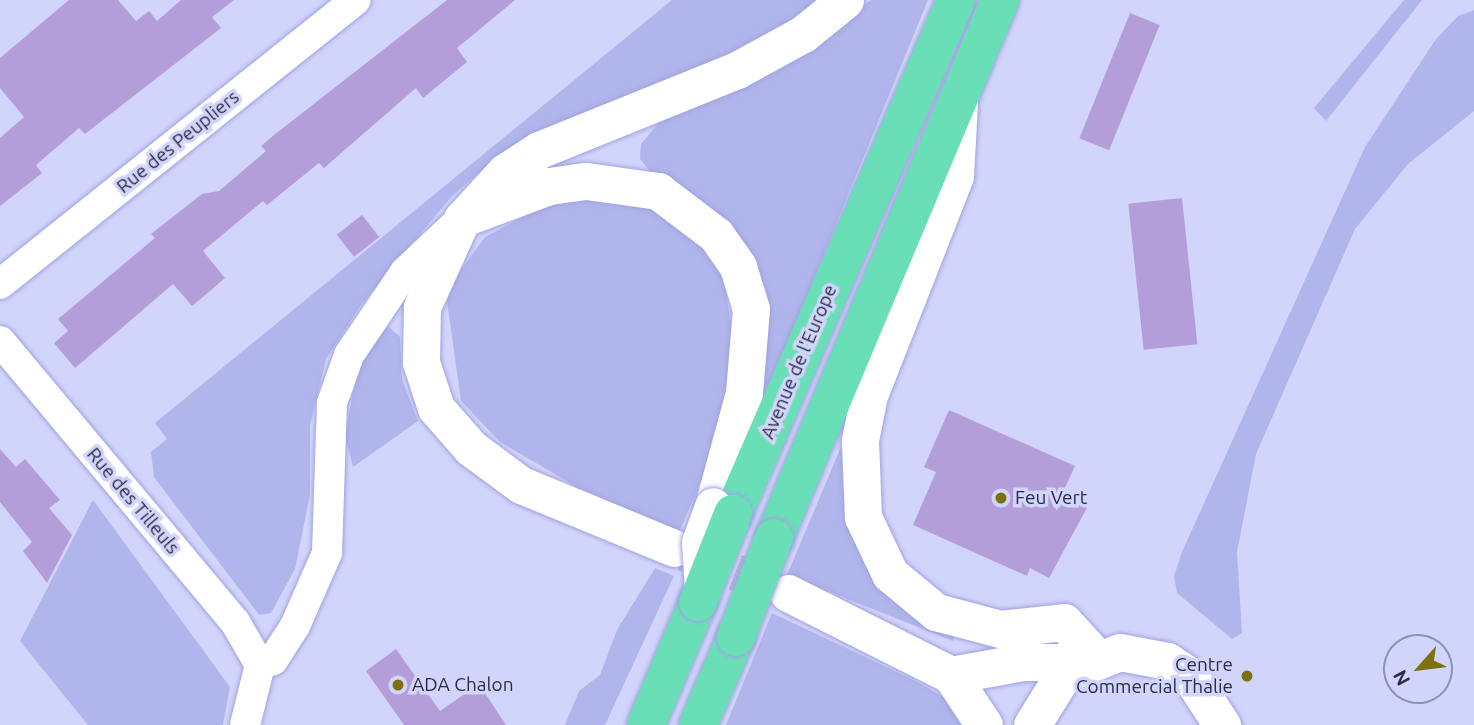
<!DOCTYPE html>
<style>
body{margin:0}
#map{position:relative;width:1474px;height:725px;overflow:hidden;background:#d2d5fb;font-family:Ubuntu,sans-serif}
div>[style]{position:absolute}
.green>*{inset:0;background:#b0b5eb}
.building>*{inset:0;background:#b39eda;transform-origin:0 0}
.tertiary-tunnel>*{height:37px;margin-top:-18.5px;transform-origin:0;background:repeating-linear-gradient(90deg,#b1b3d6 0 37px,transparent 0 55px)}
.roads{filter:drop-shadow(0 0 2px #9fa4e0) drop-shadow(0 0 2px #9fa4e0)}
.minor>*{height:30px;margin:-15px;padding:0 15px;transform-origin:15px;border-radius:15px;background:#fff}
.tertiary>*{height:37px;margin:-18.5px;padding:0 18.5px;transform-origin:18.5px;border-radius:18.5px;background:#fff}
.primary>*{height:38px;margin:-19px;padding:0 19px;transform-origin:19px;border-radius:19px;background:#6adfb7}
.bridges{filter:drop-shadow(0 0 2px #9fa4e0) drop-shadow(0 0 2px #9fa4e0)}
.tertiary-bridge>*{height:37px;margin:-18.5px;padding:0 18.5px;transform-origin:18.5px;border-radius:18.5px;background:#fff}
.primary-bridge>*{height:38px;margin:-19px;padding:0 19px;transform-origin:19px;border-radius:19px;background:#6adfb7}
.dots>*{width:19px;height:19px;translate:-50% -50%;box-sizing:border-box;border:4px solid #d2d5fb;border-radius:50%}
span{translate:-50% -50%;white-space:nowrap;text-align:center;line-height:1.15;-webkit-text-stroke:7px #d2d5fb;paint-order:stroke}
.street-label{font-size:19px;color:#2b2c44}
.poi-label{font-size:19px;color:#2b2c44}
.left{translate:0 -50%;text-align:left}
.right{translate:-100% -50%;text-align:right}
.north{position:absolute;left:1383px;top:634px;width:70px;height:70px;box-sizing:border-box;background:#d2d5fb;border:2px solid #8f91b2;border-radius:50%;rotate:242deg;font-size:19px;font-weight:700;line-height:28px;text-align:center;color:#2b2c44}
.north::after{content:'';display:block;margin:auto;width:24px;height:32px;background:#7d700f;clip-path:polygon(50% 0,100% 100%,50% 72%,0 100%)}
</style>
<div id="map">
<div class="green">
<div style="clip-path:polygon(672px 0,826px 0,768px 38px,486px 167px,452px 196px,361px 305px,326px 359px,310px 425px,310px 494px,295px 569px,271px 613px,259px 615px,154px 477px,151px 452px,167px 439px,155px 423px)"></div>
<div style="clip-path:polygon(871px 0,928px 0,759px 412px,728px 226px,688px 191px,651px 173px,640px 159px,641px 144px,662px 119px,791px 58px)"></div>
<div style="clip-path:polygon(1404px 0,1422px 0,1326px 121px,1314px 108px)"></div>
<div style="clip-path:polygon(1474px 10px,1474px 111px,1408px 164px,1355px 229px,1256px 454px,1237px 552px,1242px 633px,1232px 639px,1177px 593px,1174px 576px,1182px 552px,1365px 147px,1436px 39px,1458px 16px)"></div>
<div style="clip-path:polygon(559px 198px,631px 200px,683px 220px,724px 280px,736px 353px,724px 428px,679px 532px,577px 487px,500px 442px,461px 401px,447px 301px,458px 274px,485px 237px)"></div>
<div style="clip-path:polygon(388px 326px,400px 337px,402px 379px,418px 421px,353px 467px,345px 436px,353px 393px,363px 359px)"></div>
<div style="clip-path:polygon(841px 447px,844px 498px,861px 557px,877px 582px,956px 634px,953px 641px,787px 575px)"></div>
<div style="clip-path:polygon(93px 500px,230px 687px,223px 725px,88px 725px,20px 641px)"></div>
<div style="clip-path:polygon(655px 568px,674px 576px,605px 725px,565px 725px,579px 691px,600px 675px,617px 630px)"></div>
<div style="clip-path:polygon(772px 613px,914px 680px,955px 704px,971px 725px,726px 725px)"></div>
</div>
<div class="building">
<div style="clip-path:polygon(69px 0,118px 0,136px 21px,149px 11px,157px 21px,181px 0,234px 0,212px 17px,221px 28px,85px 134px,79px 128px,36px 165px,42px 173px,0 206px,0 138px,24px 117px,0 88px,0 58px)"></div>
<div style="clip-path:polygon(447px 0,515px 0,457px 48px,467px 62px,423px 98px,416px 88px,324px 168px,319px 163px,267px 205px,263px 201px,203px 251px,225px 278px,210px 291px,192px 306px,173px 284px,75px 368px,54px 343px,68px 331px,58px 319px,155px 238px,151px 234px,202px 194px,219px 191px,266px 151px,261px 146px,274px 135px)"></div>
<div style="left:1130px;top:13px;width:32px;height:135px;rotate:22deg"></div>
<div style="left:1182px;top:198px;width:147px;height:54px;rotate:84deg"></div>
<div style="left:362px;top:215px;width:28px;height:32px;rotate:52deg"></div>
<div style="clip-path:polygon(949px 410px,1075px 466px,1063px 492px,1089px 504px,1049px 578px,1030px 568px,1027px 576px,913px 525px,936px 472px,924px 467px)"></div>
<div style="clip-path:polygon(0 449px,16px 467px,25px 459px,60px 500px,49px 508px,72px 535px,47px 583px,23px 551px,32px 542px,0 502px)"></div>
<div style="clip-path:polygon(396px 649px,440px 711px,479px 684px,506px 725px,404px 725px,366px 671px)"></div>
</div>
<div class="tertiary-tunnel">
<div style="left:684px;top:552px;width:110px;rotate:21.2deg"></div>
</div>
<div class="roads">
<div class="minor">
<div style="left:0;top:284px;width:455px;rotate:-38.6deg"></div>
<div style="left:0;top:341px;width:366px;rotate:50.1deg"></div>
<div style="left:235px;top:622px;width:50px;rotate:59.8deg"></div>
<div style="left:260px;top:665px;width:14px;rotate:-21deg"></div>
<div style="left:273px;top:660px;width:40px;rotate:-57.1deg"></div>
<div style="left:295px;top:626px;width:80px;rotate:-66.3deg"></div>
<div style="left:327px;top:553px;width:150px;rotate:-88.1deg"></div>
<div style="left:332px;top:403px;width:51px;rotate:-70.5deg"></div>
<div style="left:349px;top:355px;width:100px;rotate:-56deg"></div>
<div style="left:405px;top:272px;width:70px;rotate:-43.3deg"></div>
<div style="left:245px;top:725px;width:62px;rotate:-76deg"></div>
</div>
<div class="tertiary">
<div style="left:959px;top:103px;width:73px;rotate:93.1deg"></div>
<div style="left:955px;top:176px;width:235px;rotate:111.4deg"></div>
<div style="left:869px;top:395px;width:46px;rotate:101.3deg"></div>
<div style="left:860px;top:440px;width:77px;rotate:87.8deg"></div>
<div style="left:863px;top:517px;width:63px;rotate:64.7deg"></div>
<div style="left:890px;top:574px;width:60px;rotate:39.6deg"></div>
<div style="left:936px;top:612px;width:66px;rotate:14.9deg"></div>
<div style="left:1000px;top:629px;width:64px;rotate:-6.2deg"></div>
<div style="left:1064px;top:622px;width:47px;rotate:47.6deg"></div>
<div style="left:469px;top:216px;width:85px;rotate:-20.6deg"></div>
<div style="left:549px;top:186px;width:37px;rotate:-8deg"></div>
<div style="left:586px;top:181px;width:73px;rotate:7.9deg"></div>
<div style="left:658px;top:191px;width:73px;rotate:37.2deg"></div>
<div style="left:716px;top:235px;width:39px;rotate:55deg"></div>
<div style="left:738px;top:267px;width:44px;rotate:72.8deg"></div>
<div style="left:751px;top:309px;width:84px;rotate:94.8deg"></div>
<div style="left:744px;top:393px;width:117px;rotate:105.3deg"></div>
<div style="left:674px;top:548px;width:165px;rotate:-157.6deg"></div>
<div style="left:521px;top:485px;width:62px;rotate:-143.5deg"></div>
<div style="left:471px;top:448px;width:53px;rotate:-131.2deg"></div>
<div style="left:436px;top:408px;width:48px;rotate:-108.1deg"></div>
<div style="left:421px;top:362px;width:55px;rotate:-89deg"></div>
<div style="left:422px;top:307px;width:97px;rotate:-65.6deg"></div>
<div style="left:462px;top:219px;width:64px;rotate:-47.5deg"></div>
<div style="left:505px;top:172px;width:40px;rotate:-32.9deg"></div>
<div style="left:539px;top:150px;width:214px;rotate:-22deg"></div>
<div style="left:737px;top:70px;width:75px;rotate:-28.6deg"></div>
<div style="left:803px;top:34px;width:54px;rotate:-39deg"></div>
<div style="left:788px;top:593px;width:182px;rotate:26.7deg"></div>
<div style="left:951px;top:675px;width:60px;rotate:56.6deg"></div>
<div style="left:951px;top:675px;width:73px;rotate:-10.2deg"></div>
<div style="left:1023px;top:662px;width:60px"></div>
<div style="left:1032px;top:725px;width:59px;rotate:-58.2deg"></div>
<div style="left:1063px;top:675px;width:61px;rotate:-22deg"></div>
<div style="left:1120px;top:652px;width:48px;rotate:10.8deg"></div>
<div style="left:1167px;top:661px;width:27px;rotate:33deg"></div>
<div style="left:1190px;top:676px;width:59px;rotate:56.9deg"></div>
</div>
<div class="primary">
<div style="left:733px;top:514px;width:560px;rotate:-66.55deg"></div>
<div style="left:774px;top:538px;width:584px;rotate:-67.21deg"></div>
<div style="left:646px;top:725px;width:134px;rotate:-67.1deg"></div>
<div style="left:698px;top:725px;width:96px;rotate:-66.6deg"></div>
</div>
</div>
<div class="bridges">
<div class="tertiary-bridge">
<div style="left:703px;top:589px;width:47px;rotate:-93.7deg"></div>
<div style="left:700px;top:542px;width:38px;rotate:-70deg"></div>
</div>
<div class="primary-bridge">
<div style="left:698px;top:602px;width:95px;rotate:-68.3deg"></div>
<div style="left:736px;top:637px;width:106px;rotate:-69deg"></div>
</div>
</div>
<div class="dots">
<div style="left:1001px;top:498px;background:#7d700f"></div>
<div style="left:1247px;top:676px;background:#7d700f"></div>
<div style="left:398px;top:685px;background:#7d700f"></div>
</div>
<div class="street-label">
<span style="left:178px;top:142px;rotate:-39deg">Rue des Peupliers</span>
<span style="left:799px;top:362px;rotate:-67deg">Avenue de l'Europe</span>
<span style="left:133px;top:501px;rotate:50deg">Rue des Tilleuls</span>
</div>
<div class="poi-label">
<span class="left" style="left:1015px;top:498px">Feu Vert</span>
<span class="right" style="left:1233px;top:676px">Centre<br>Commercial Thalie</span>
<span class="left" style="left:412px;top:685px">ADA Chalon</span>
</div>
<div class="north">N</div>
</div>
